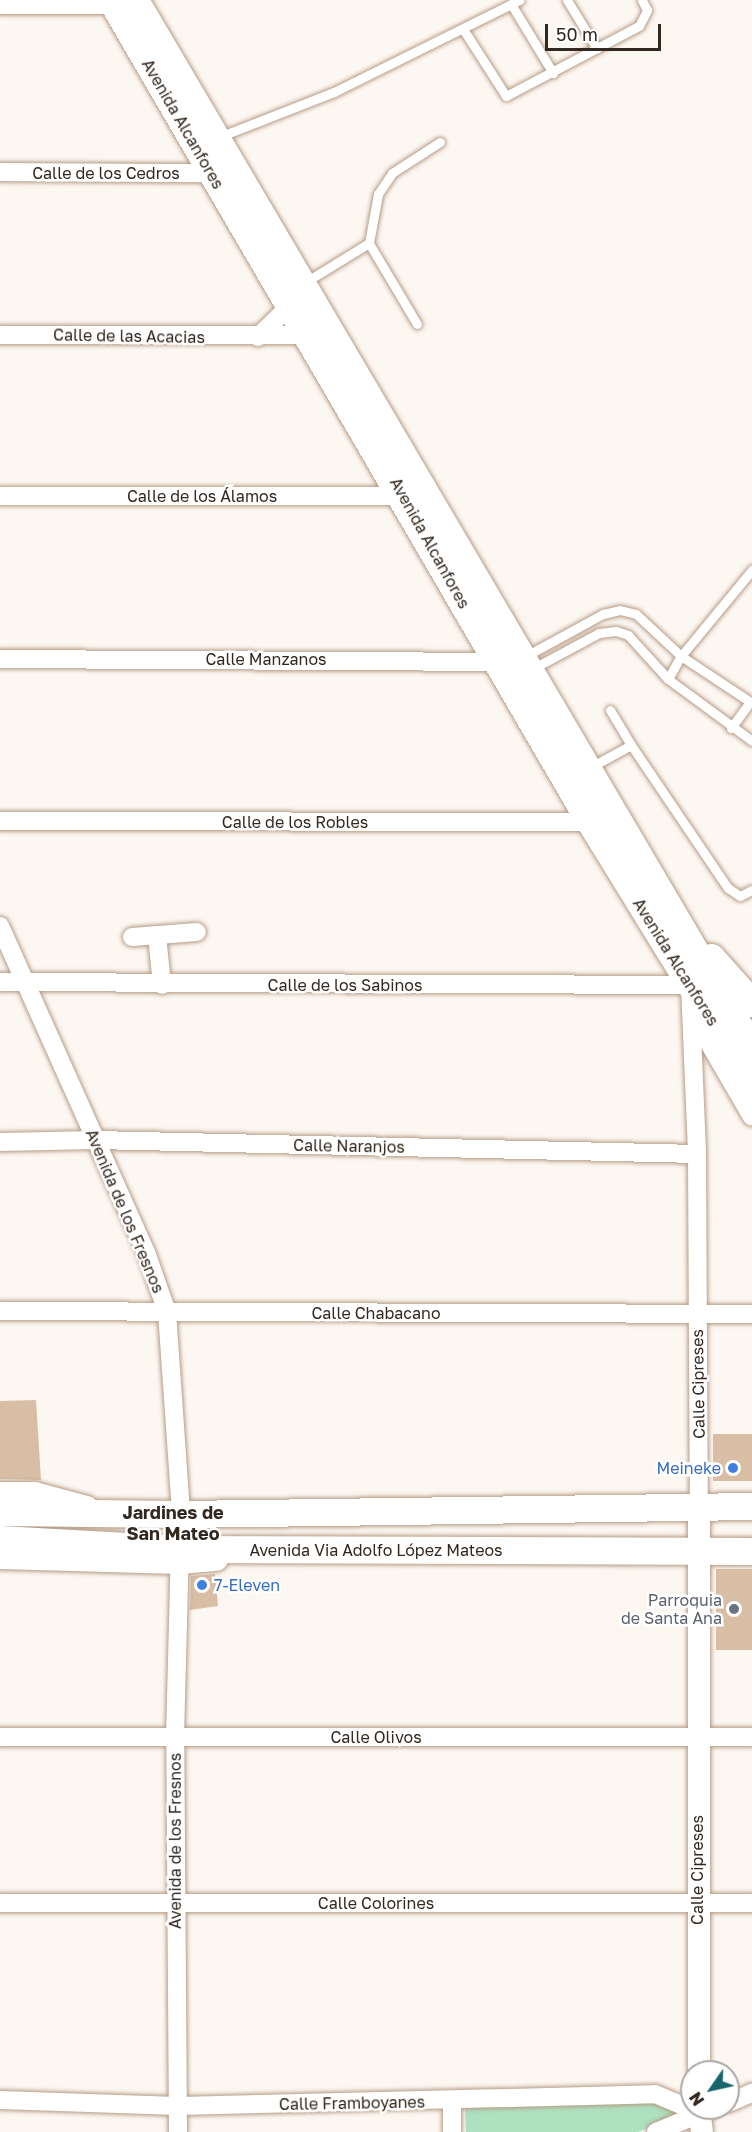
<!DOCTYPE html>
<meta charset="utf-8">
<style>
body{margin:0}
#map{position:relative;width:752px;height:2132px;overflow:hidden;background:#fdf7f2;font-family:"Golos Text",sans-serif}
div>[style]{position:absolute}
.green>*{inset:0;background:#aee1c0}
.building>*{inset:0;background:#d9bea6;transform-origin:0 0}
.roads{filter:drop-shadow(0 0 2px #b69c85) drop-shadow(0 0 2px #b69c85)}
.service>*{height:9px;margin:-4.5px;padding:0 4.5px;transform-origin:4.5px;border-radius:4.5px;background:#fff}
.pedestrian>*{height:14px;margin:-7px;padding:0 7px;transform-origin:7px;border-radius:7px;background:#fff}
.minor>*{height:18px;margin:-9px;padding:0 9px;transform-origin:9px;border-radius:9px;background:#fff}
.tertiary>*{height:22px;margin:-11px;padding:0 11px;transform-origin:11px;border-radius:11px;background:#fff}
.secondary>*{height:27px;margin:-13.5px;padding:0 13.5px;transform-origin:13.5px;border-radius:13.5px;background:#fff}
.dots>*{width:16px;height:16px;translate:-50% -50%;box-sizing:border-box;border:3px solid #fff;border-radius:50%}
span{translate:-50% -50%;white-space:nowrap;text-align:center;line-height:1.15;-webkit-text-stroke:5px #fff;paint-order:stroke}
.street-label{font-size:16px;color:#33281f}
.shop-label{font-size:16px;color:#366cbe}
.right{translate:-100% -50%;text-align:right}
.left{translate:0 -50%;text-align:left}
.worship-label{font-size:16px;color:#5b616d}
.neighbourhood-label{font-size:18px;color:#33281f;font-weight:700}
.north{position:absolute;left:680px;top:2060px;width:60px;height:60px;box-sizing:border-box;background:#fff;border:2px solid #ada9a5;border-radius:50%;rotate:236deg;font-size:16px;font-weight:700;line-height:24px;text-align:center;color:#33281f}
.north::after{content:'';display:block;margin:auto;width:21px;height:27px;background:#17656b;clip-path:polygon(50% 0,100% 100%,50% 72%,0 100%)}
.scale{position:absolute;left:545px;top:24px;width:116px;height:27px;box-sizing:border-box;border:3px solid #33281f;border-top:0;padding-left:8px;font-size:18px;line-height:21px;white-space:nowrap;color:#33281f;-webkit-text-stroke:4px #fff;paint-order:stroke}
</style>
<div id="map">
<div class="green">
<div style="clip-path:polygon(652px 2101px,682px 2114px,638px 2132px,466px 2132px,465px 2106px)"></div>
</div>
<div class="building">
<div style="clip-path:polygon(36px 1400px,41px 1480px,0 1479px,0 1401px)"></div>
<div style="left:713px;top:1434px;width:39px;height:47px"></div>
<div style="left:716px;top:1569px;width:36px;height:81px"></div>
<div style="clip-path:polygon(215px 1574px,218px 1606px,190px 1610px,191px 1576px)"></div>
</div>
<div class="roads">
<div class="service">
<div style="left:567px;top:0;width:57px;rotate:58.5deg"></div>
<div style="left:511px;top:4px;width:81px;rotate:58.7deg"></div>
<div style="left:463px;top:29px;width:80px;rotate:57.3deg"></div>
<div style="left:506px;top:96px;width:150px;rotate:-27.8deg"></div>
<div style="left:639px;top:26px;width:18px;rotate:-63deg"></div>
<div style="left:647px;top:10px;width:11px;rotate:-117deg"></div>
<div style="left:219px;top:137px;width:123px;rotate:-21.4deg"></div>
<div style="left:334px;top:92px;width:207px;rotate:-26.4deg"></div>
<div style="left:304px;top:283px;width:76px;rotate:-31.6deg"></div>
<div style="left:417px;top:324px;width:94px;rotate:-120.7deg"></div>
<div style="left:369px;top:243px;width:50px;rotate:-79.6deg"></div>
<div style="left:378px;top:194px;width:25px;rotate:-56deg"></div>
<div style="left:392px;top:173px;width:57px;rotate:-32.9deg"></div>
<div style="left:524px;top:657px;width:90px;rotate:-28.6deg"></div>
<div style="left:603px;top:614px;width:17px;rotate:-13deg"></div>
<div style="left:620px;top:610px;width:16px;rotate:14deg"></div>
<div style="left:636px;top:614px;width:62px;rotate:43deg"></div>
<div style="left:681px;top:656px;width:85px;rotate:33.5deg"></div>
<div style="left:532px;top:669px;width:76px;rotate:-28.2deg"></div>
<div style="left:599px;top:633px;width:17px;rotate:-7deg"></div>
<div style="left:616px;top:631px;width:13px;rotate:18deg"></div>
<div style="left:628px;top:635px;width:59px;rotate:47.7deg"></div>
<div style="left:668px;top:679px;width:104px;rotate:36.4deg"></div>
<div style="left:668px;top:679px;width:26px;rotate:-61deg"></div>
<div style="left:681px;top:656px;width:112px;rotate:-50.5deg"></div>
<div style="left:610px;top:710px;width:41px;rotate:59deg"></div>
<div style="left:731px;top:728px;width:32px;rotate:-54deg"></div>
<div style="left:589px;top:768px;width:48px;rotate:-28.7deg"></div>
<div style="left:631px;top:745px;width:173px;rotate:55.9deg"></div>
<div style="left:728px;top:888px;width:14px;rotate:34deg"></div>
<div style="left:740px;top:896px;width:13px;rotate:-27deg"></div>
</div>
<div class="pedestrian">
<div style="left:180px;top:1549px;width:35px;rotate:-88deg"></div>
</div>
<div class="minor">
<div style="left:0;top:5px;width:113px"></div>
<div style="left:113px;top:5px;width:9px;rotate:-27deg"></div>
<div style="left:0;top:172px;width:211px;rotate:0.3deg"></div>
<div style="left:0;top:335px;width:309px"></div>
<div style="left:258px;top:337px;width:54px;rotate:-44.3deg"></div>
<div style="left:0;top:496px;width:403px"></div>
<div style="left:0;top:659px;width:502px;rotate:0.34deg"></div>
<div style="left:0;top:821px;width:590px;rotate:0.1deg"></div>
<div style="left:0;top:926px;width:357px;rotate:65.9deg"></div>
<div style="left:146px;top:1252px;width:64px;rotate:70.7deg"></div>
<div style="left:167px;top:1312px;width:202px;rotate:86deg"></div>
<div style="left:157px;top:935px;width:50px;rotate:84.3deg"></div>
<div style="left:132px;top:937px;width:65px;rotate:-4.4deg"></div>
<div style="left:0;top:982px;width:690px;rotate:0.25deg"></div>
<div style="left:690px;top:985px;width:169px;rotate:87.6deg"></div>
<div style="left:697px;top:1154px;width:353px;rotate:89.7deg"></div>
<div style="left:695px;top:1019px;width:113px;rotate:59.8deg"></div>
<div style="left:0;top:1142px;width:95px;rotate:-1.2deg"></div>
<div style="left:95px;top:1140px;width:602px;rotate:1.33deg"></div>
<div style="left:0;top:1311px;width:752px;rotate:0.23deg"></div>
<div style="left:0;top:1737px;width:752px"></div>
<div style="left:0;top:1903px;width:752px"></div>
<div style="left:0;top:2100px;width:178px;rotate:1.9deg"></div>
<div style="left:178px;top:2106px;width:477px;rotate:-1.4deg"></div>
<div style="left:655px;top:2094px;width:49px;rotate:22.9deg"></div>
<div style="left:452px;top:2101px;width:31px;rotate:90deg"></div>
<div style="left:728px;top:2103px;width:26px;rotate:-23deg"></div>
<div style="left:178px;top:2132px;width:395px;rotate:-90.4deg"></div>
<div style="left:175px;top:1737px;width:185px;rotate:-88.5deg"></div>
<div style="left:656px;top:2132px;width:63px;rotate:-22.5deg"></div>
</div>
<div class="tertiary">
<div style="left:0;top:1493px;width:35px"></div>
<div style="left:35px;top:1493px;width:54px;rotate:15.1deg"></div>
<div style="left:0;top:1558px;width:180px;rotate:1.6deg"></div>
<div style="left:180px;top:1563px;width:37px;rotate:-5deg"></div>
<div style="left:699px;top:2072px;width:565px;rotate:-90deg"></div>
<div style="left:699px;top:2108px;width:24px;rotate:83deg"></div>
</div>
<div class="secondary">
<div style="left:111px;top:0;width:951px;rotate:59.77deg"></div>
<div style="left:590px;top:822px;width:309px;rotate:58.4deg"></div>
<div style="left:135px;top:0;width:1216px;rotate:59.51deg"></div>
<div style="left:711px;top:957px;width:62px;rotate:48.3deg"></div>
<div style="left:0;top:1512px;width:181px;rotate:0.6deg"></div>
<div style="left:181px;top:1514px;width:571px;rotate:-0.8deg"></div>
<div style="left:0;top:1539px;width:180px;rotate:3.2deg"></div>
<div style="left:180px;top:1549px;width:572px;rotate:0.2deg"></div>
</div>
</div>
<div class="dots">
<div style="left:733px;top:1468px;background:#3f7fe0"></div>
<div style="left:202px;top:1585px;background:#3f7fe0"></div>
<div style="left:734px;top:1609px;background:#6b7280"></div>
</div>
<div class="street-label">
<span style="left:183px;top:124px;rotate:60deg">Avenida Alcanfores</span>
<span style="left:106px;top:173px">Calle de los Cedros</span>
<span style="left:129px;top:336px;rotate:1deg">Calle de las Acacias</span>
<span style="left:202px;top:496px">Calle de los Álamos</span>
<span style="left:430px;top:543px;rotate:61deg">Avenida Alcanfores</span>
<span style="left:266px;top:659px">Calle Manzanos</span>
<span style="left:295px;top:822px">Calle de los Robles</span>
<span style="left:676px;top:962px;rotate:58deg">Avenida Alcanfores</span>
<span style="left:345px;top:985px">Calle de los Sabinos</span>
<span style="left:349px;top:1146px;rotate:1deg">Calle Naranjos</span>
<span style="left:125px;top:1211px;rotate:67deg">Avenida de los Fresnos</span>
<span style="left:376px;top:1313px">Calle Chabacano</span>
<span style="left:698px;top:1384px;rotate:-91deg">Calle Cipreses</span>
<span style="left:376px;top:1550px">Avenida Via Adolfo López Mateos</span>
<span style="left:376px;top:1737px">Calle Olivos</span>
<span style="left:175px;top:1841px;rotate:-90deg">Avenida de los Fresnos</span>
<span style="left:697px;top:1870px;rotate:-90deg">Calle Cipreses</span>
<span style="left:376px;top:1903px">Calle Colorines</span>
<span style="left:352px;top:2103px;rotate:-1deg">Calle Framboyanes</span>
</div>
<div class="shop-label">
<span class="right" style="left:721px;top:1468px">Meineke</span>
<span class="left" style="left:214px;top:1585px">7-Eleven</span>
</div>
<div class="worship-label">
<span class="right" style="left:722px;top:1609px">Parroquia<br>de Santa Ana</span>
</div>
<div class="neighbourhood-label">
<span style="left:173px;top:1523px">Jardines de<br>San Mateo</span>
</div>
<div class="north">N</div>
<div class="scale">50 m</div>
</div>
